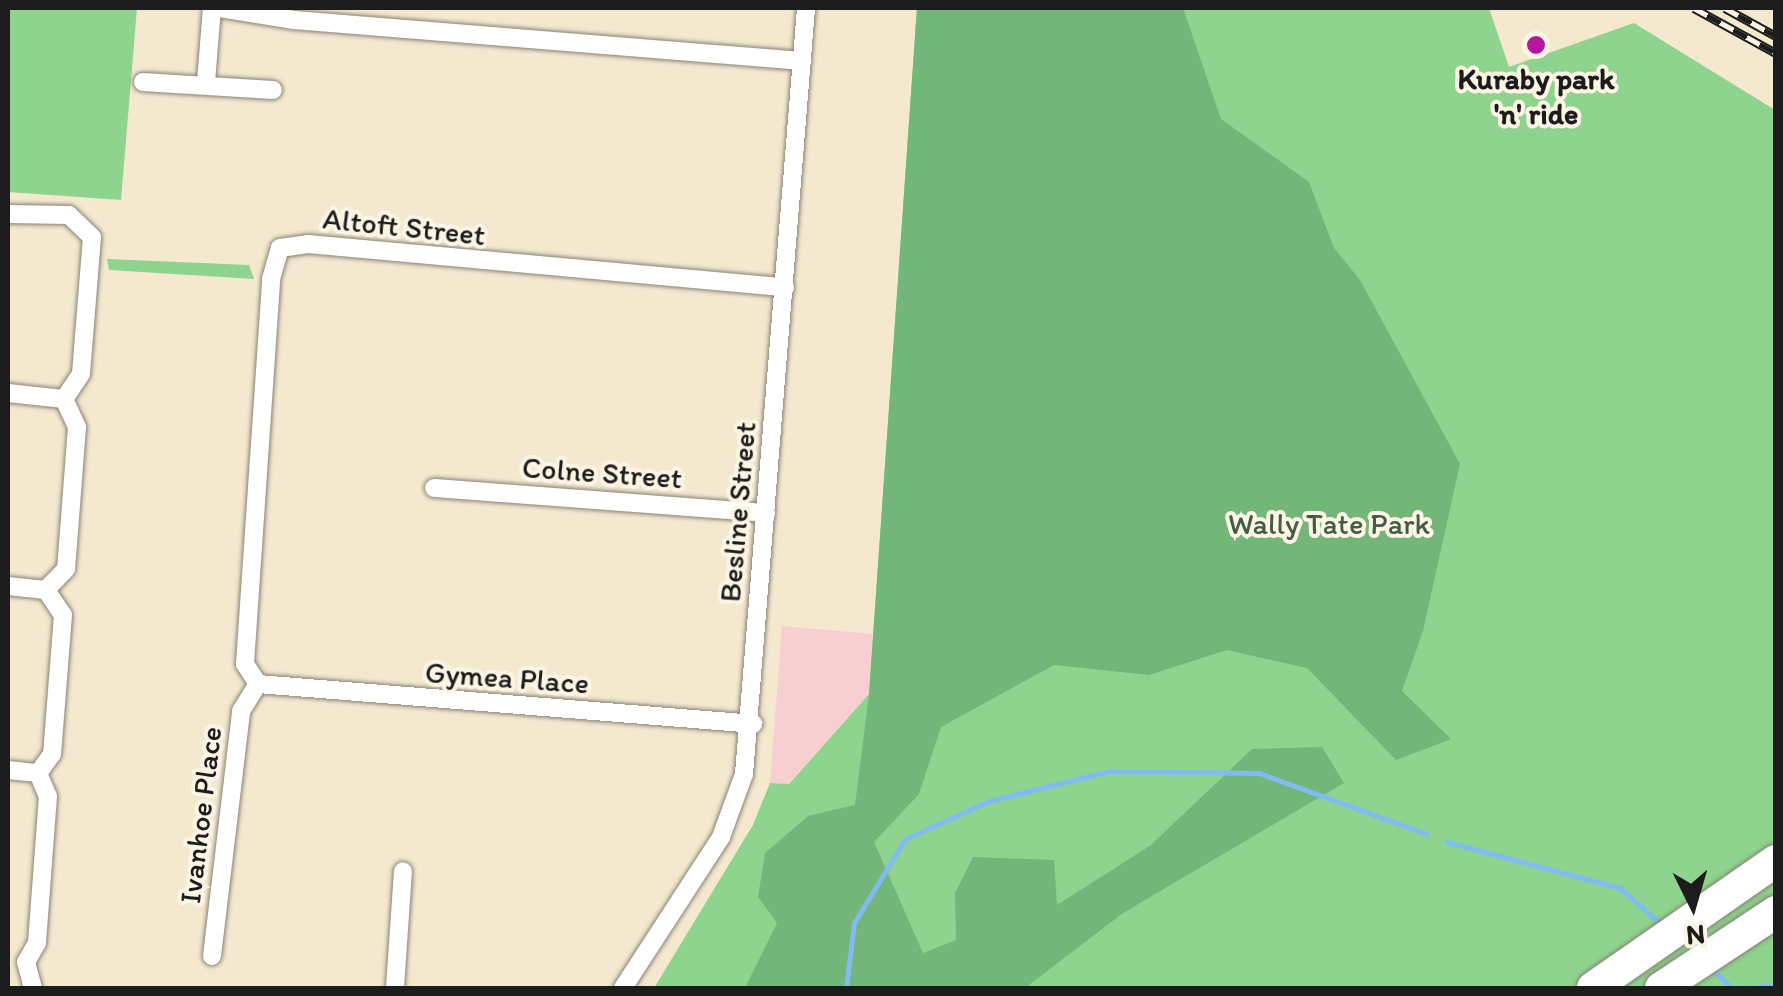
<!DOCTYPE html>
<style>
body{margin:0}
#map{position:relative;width:1783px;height:996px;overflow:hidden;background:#f4e8cf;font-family:Itim,sans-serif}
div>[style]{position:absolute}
.built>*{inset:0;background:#f7cfd1}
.green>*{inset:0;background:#8ed48e}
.forest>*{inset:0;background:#72b679}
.stream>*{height:5px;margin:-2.5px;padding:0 2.5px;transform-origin:2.5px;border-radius:2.5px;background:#80bbf2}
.roads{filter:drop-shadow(0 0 2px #888276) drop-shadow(0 0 2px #888276)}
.street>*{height:18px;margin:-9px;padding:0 9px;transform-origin:9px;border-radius:9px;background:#fff}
.highway>*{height:32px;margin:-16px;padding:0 16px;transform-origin:16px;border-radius:16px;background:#fff}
.rail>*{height:9px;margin-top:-4.5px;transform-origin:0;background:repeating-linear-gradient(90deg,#fcf5e5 0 15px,#1c1c1c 0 30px);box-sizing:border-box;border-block:2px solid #1c1c1c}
.dots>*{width:28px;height:28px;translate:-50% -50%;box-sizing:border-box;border:5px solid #fcf5e5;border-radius:50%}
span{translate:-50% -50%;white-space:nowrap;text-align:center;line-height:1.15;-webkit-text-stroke:8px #fcf5e5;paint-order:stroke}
.poi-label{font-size:30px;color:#1c1c1c;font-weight:700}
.street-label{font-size:30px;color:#1c1c1c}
.park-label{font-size:30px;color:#445c44}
.frame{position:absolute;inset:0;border:10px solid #1c1c1c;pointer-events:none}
.north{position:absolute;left:1643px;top:856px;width:100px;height:100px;-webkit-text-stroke:8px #fcf5e5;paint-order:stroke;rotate:175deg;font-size:28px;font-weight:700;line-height:40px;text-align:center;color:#1c1c1c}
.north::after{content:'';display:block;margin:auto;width:35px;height:45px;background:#1c1c1c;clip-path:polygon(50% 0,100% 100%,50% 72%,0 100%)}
</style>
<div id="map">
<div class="built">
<div style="clip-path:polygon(782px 626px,873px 634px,869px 694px,788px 784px,770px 783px)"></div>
</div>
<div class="green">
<div style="clip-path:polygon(8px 8px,137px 8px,121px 200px,8px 192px)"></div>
<div style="clip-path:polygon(917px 8px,1489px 8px,1509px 67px,1634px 23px,1775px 110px,1775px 988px,654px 988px,753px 825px,770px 783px,789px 784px,869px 694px)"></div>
<div style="clip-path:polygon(107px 259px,249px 265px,254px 279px,109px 270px)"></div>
</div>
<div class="forest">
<div style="clip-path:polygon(917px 8px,1183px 8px,1221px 119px,1309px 182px,1334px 248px,1360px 280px,1460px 464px,1423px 631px,1402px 691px,1451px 739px,1396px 760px,1307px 668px,1227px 650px,1149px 675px,1054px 665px,941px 727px,919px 794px,874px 842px,923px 953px,956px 940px,955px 893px,973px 857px,1054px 860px,1057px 905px,1151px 845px,1252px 749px,1322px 747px,1344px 783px,1123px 913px,1025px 988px,745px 988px,777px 923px,758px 897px,765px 853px,808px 816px,855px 805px,869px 694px)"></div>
</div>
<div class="stream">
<div style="left:1447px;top:842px;width:179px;rotate:14.9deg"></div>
<div style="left:1620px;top:888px;width:56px;rotate:41.4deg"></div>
<div style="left:1711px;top:969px;width:28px;rotate:42deg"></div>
<div style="left:1732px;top:988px;width:44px;rotate:-2.6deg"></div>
<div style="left:846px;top:988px;width:65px;rotate:-83deg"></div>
<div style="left:854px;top:923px;width:98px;rotate:-58.7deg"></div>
<div style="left:905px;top:839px;width:92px;rotate:-24.3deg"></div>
<div style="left:989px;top:801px;width:124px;rotate:-14deg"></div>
<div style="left:1109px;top:771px;width:150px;rotate:0.8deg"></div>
<div style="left:1259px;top:773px;width:179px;rotate:20deg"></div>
</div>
<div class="roads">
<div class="street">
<div style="left:220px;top:8px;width:75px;rotate:9.2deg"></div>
<div style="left:294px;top:20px;width:510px;rotate:4.61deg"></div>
<div style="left:143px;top:82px;width:130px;rotate:3.5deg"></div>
<div style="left:206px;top:82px;width:74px;rotate:-85.4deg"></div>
<div style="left:8px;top:214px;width:61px;rotate:0.9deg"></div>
<div style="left:69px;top:215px;width:32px;rotate:44deg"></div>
<div style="left:92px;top:237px;width:137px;rotate:94.6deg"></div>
<div style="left:81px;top:374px;width:30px;rotate:124deg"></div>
<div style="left:8px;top:393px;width:56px;rotate:6.1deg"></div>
<div style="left:64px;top:399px;width:31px;rotate:65deg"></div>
<div style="left:77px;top:427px;width:142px;rotate:94.4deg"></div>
<div style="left:66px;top:569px;width:29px;rotate:134deg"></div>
<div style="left:46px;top:590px;width:30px;rotate:56deg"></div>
<div style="left:63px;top:615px;width:139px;rotate:94.5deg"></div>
<div style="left:52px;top:754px;width:24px;rotate:126deg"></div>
<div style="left:38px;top:773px;width:25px;rotate:67deg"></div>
<div style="left:48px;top:796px;width:147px;rotate:94.3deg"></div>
<div style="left:37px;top:943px;width:22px;rotate:120deg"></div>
<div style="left:26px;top:962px;width:27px;rotate:75deg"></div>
<div style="left:434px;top:488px;width:333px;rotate:4.3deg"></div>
<div style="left:8px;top:586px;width:38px;rotate:6deg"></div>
<div style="left:258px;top:684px;width:24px;rotate:-123deg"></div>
<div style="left:245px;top:664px;width:386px;rotate:-86.1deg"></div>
<div style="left:271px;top:279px;width:32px;rotate:-74deg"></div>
<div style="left:280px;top:248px;width:28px;rotate:-8deg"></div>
<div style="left:308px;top:244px;width:479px;rotate:5.2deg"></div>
<div style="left:258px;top:684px;width:497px;rotate:4.6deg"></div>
<div style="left:8px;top:770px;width:30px;rotate:6deg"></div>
<div style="left:212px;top:956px;width:247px;rotate:-83.2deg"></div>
<div style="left:241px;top:711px;width:32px;rotate:-58deg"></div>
<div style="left:395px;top:988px;width:117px;rotate:-86.1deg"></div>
<div style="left:623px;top:988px;width:180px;rotate:-57deg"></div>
<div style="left:721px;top:837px;width:67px;rotate:-69.9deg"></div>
<div style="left:744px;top:774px;width:769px;rotate:-85.37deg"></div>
</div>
<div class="highway">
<div style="left:1593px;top:988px;width:223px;rotate:-34.8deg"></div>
<div style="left:1661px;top:988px;width:138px;rotate:-33.5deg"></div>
</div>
</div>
<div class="rail">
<div style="left:1694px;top:8px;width:94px;rotate:28.8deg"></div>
<div style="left:1725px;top:8px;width:58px;rotate:28.8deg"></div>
</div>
<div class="dots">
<div style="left:1536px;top:45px;background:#b5179e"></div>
</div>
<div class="poi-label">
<span style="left:1536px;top:96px">Kuraby park<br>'n' ride</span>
</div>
<div class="street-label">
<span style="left:404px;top:227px;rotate:6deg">Altoft Street</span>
<span style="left:602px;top:473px;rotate:4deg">Colne Street</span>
<span style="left:738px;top:512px;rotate:-85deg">Besline Street</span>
<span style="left:507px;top:678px;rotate:4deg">Gymea Place</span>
<span style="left:201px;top:815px;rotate:-83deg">Ivanhoe Place</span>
</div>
<div class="park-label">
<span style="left:1329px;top:524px">Wally Tate Park</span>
</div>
<div class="frame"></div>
<div class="north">N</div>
</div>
